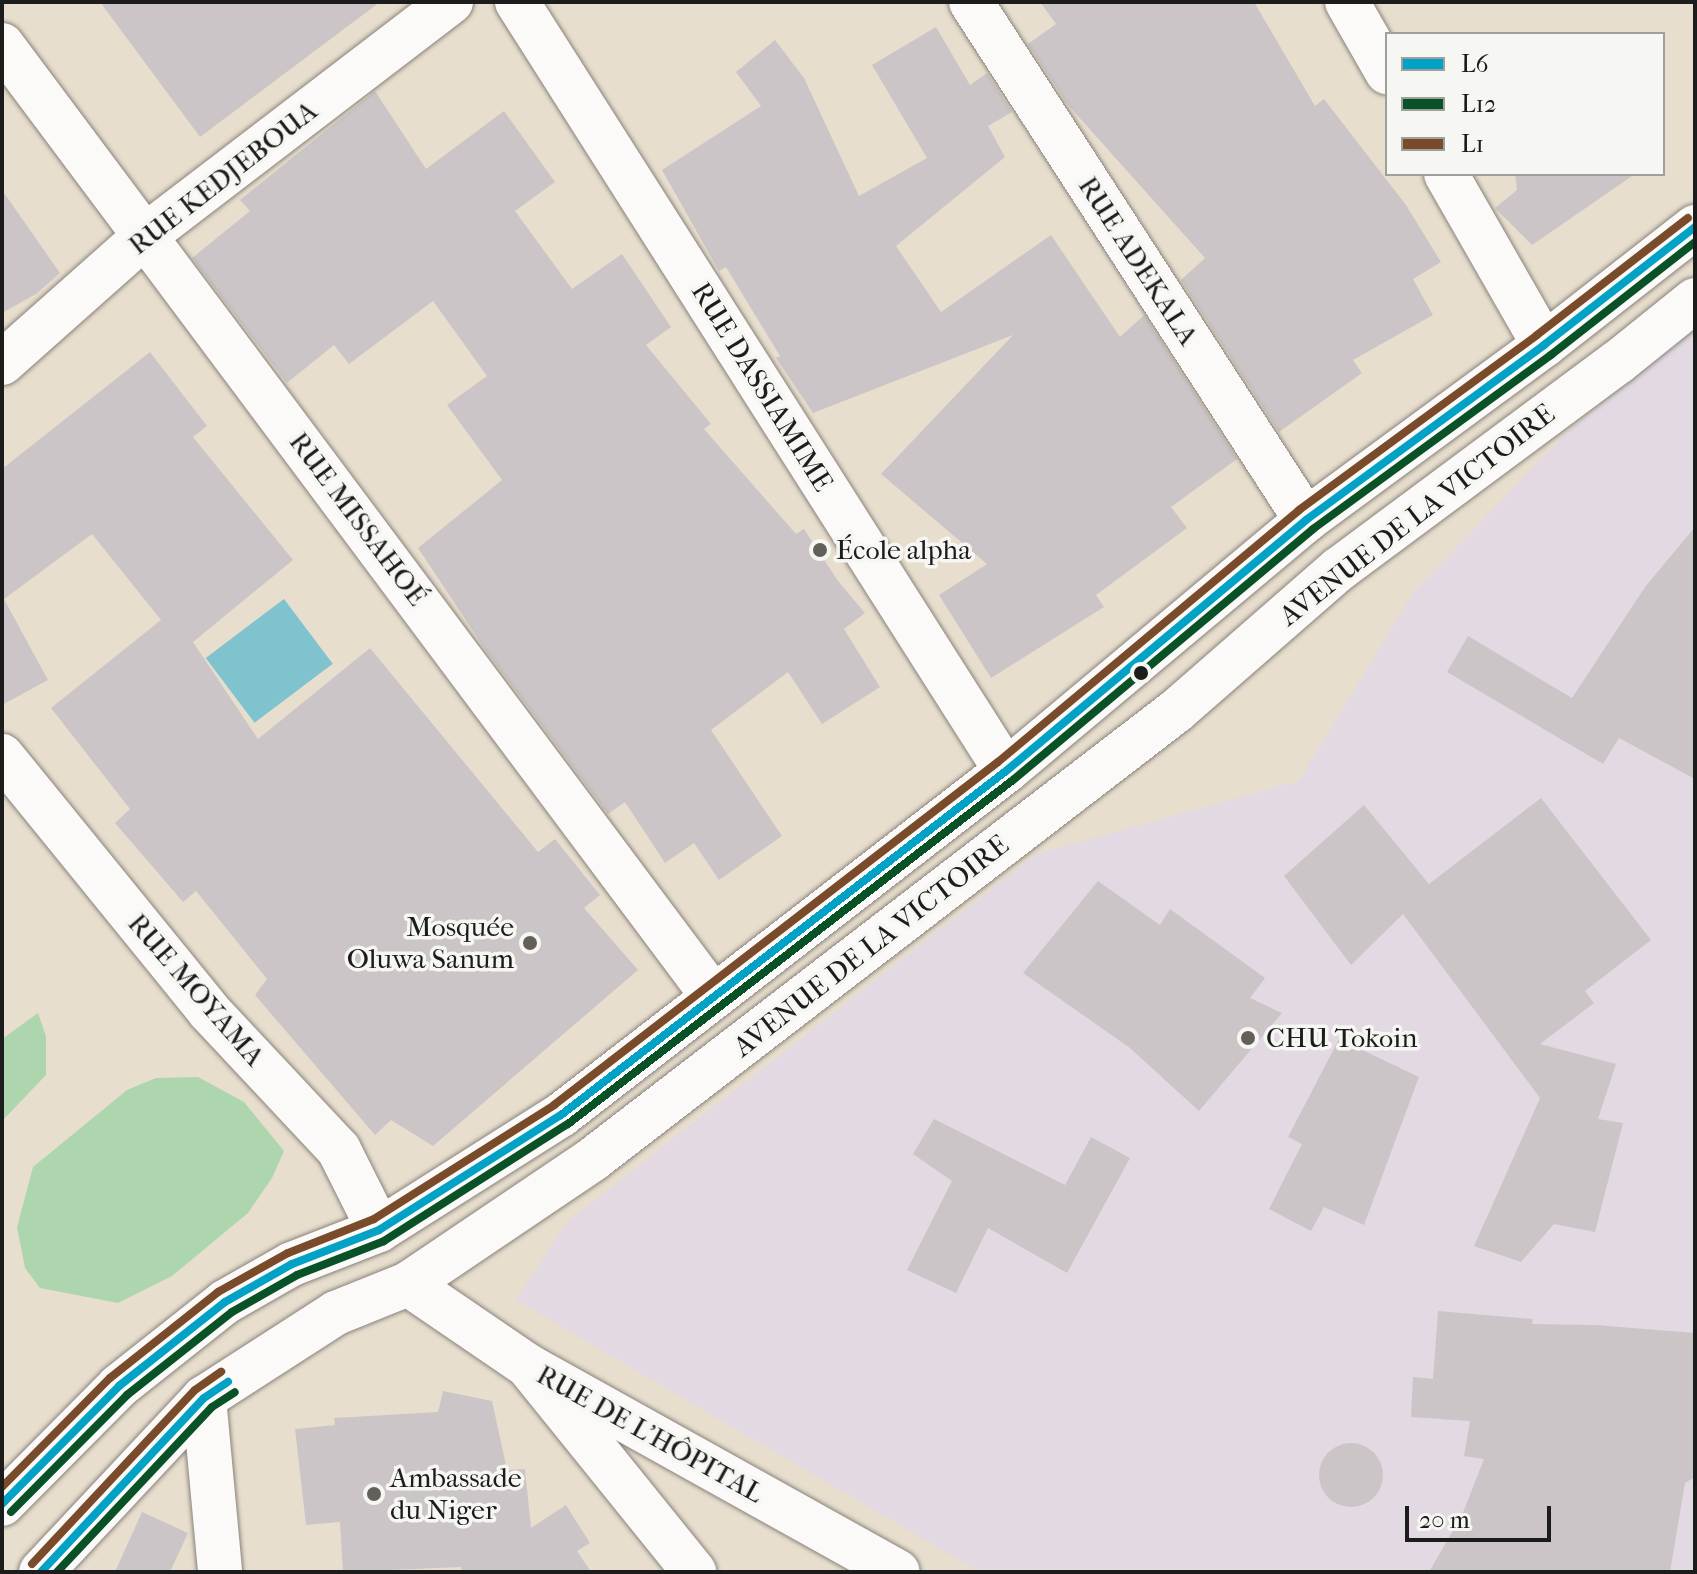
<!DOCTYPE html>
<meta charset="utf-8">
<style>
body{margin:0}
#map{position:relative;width:1697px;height:1574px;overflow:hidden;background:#e8dece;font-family:"IM FELL French Canon",serif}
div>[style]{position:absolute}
.built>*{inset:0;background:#e2d9e3}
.green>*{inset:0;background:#add6ae}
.water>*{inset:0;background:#7ec3ce;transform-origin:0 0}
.building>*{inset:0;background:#ccc5c7}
.round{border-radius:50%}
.roads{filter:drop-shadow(0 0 2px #88837b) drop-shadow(0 0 2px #88837b)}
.minor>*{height:44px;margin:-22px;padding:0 22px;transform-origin:22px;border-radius:22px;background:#fcfaf8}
.tertiary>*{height:44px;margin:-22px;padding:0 22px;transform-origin:22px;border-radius:22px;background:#fcfaf8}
.trunk>*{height:44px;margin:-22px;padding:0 22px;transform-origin:22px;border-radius:22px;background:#fcfaf8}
.bus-1>*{height:8px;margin:-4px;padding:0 4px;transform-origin:4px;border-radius:4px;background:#01a2c5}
.bus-2>*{height:8px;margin:-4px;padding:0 4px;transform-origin:4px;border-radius:4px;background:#095228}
.bus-3>*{height:8px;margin:-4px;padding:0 4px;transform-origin:4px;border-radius:4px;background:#7a4b2a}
.dots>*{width:22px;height:22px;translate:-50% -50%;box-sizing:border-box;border:4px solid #f6f6f2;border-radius:50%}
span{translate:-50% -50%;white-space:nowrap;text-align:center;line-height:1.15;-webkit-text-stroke:7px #f6f6f2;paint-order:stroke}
.street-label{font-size:28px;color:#1c1c1c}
.poi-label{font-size:28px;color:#1c1c1c}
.left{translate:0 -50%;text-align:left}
.right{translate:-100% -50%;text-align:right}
.frame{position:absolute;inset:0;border:4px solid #1c1c1c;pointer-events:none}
.legend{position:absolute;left:1385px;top:32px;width:280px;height:144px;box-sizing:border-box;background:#f6f6f2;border:2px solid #9f9f9c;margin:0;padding:10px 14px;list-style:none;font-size:24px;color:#1c1c1c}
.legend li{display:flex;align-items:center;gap:16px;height:40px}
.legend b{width:40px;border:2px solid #9f9f9c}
.scale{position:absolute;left:1405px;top:1506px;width:146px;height:36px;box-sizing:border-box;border:4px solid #1c1c1c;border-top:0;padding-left:10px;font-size:24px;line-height:28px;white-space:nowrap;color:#1c1c1c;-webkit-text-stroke:6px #f6f6f2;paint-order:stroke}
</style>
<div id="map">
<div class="built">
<div style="clip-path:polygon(1695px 329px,1695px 1572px,980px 1572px,516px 1300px,567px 1222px,1036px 854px,1299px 781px,1412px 594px,1569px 430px)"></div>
</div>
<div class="green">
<div style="clip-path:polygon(38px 1013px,46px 1036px,46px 1075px,2px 1121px,2px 1039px)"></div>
<div style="clip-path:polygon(198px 1077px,244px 1102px,284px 1151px,272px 1178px,248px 1213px,172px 1276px,118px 1303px,40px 1288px,25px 1268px,17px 1227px,33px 1167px,127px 1090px,156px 1078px)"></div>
</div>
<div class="water">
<div style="left:284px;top:599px;width:81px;height:98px;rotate:53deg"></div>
</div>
<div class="building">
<div style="clip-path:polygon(100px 2px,380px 2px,200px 137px)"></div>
<div style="clip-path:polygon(1040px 2px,1254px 2px,1315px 106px,1324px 99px,1406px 205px,1441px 262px,1413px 279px,1433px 315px,1353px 360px,1362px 373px,1279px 432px,1181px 280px,1205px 258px,1068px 105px,1028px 44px,1056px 24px)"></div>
<div style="clip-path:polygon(936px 27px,970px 85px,987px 73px,1012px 112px,988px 126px,1005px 157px,896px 246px,941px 312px,1051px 235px,1120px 337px,1144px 315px,1237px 459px,1171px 507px,1187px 528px,1096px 595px,1104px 607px,991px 678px,939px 595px,987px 564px,881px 474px,1013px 335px,813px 413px,776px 358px,780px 356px,726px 267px,719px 271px,662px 170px,761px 106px,736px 72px,775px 40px,804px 78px,859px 196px,927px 158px,872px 65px)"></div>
<div style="clip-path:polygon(375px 91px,426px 169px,504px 111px,555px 182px,515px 211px,572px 289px,622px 254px,671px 327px,646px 345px,711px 424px,704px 429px,796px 534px,804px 529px,838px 581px,865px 613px,844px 629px,880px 687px,822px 724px,788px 672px,711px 730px,782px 836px,719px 880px,694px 843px,665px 863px,625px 802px,608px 814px,487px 652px,418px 548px,502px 480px,447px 405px,487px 376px,433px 301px,349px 364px,334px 345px,287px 383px,192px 258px,250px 211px,240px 200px)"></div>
<div style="clip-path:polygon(1515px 174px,1635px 174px,1532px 245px,1495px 208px,1517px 190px)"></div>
<div style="clip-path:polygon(2px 190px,60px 273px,36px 294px,2px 313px)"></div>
<div style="clip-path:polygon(150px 352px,207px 426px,193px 437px,293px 560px,193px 642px,258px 739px,370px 648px,538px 852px,555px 839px,600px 895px,584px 908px,638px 970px,433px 1146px,391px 1120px,375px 1135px,255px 995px,267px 979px,196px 891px,183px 902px,115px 823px,130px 809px,51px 708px,161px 620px,92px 534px,4px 599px,48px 680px,2px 705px,2px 469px)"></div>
<div style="clip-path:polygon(1695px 527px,1695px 779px,1619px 738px,1603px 764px,1447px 672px,1468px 636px,1572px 698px,1645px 587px)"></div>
<div style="clip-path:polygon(1541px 798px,1651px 940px,1585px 991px,1594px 1003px,1540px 1044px,1616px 1064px,1598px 1119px,1623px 1123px,1595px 1232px,1554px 1224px,1521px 1262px,1474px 1246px,1540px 1098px,1403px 914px,1351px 965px,1284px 876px,1364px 805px,1429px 884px)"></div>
<div style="clip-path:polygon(1098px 881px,1160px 925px,1170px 909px,1265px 978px,1250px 998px,1282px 1013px,1199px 1111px,1130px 1048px,1023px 973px)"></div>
<div style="clip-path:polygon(1339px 1039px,1419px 1077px,1364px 1225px,1324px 1207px,1311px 1231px,1269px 1209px,1302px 1144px,1288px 1137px)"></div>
<div style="clip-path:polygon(934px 1119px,1065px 1185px,1091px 1137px,1130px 1158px,1067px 1273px,988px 1228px,956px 1293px,907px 1270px,952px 1181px,913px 1154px)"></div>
<div style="clip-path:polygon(1438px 1311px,1533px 1319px,1532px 1324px,1595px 1325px,1695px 1333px,1695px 1477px,1685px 1483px,1670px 1572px,1429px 1572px,1462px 1515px,1484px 1459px,1464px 1456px,1470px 1421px,1411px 1417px,1413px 1377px,1433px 1379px)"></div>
<div style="clip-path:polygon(443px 1391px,492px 1401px,507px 1470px,525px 1469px,531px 1528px,566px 1505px,590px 1543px,577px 1551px,591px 1572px,462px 1572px,461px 1567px,343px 1572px,340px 1522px,306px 1525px,295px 1429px,335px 1425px,334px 1418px,438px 1412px)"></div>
<div class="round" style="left:1319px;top:1443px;width:64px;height:64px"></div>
<div style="clip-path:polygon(142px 1512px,188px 1533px,170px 1572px,115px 1572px)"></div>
</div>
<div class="roads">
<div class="minor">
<div style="left:517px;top:2px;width:911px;rotate:57.55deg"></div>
<div style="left:971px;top:2px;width:617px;rotate:57.11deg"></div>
<div style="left:1347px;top:2px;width:81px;rotate:60.3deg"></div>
<div style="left:2px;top:45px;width:1186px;rotate:53.23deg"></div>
<div style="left:1446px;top:174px;width:197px;rotate:60.2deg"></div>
<div style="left:2px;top:363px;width:193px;rotate:-41.6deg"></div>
<div style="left:146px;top:235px;width:384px;rotate:-37.4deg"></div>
<div style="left:2px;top:756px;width:328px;rotate:50.9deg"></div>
<div style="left:209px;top:1011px;width:190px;rotate:46.9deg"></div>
<div style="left:339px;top:1150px;width:89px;rotate:63.4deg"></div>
<div style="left:528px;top:1366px;width:265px;rotate:51.1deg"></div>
<div style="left:204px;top:1398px;width:175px;rotate:84.7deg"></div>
</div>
<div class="tertiary">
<div style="left:408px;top:1284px;width:145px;rotate:34.3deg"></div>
<div style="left:528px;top:1366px;width:423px;rotate:29.1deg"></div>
</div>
<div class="trunk">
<div style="left:2px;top:1504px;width:166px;rotate:-45.2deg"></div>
<div style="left:119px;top:1386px;width:135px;rotate:-38.4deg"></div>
<div style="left:225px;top:1302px;width:77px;rotate:-29.6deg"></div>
<div style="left:292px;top:1264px;width:93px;rotate:-21.3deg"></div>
<div style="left:379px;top:1230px;width:215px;rotate:-32.3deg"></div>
<div style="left:561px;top:1115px;width:562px;rotate:-37.71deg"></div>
<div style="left:1006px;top:771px;width:391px;rotate:-39.9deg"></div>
<div style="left:1306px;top:520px;width:295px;rotate:-36.3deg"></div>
<div style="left:1544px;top:345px;width:192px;rotate:-38deg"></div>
<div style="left:41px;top:1572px;width:238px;rotate:-46.9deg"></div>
<div style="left:204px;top:1398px;width:157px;rotate:-32.8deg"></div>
<div style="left:336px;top:1313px;width:78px;rotate:-21.9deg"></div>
<div style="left:408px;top:1284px;width:223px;rotate:-34deg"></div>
<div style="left:593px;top:1159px;width:735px;rotate:-37.54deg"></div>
<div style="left:1176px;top:711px;width:216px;rotate:-41.1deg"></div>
<div style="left:1339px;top:569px;width:347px;rotate:-36.6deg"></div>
<div style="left:1618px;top:362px;width:99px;rotate:-38.8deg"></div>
</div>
</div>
<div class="bus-1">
<div style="left:2px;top:1504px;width:166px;rotate:-45.2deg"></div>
<div style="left:119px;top:1386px;width:135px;rotate:-38.4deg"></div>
<div style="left:225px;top:1302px;width:77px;rotate:-29.6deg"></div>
<div style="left:292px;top:1264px;width:93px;rotate:-21.3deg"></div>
<div style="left:379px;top:1230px;width:215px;rotate:-32.3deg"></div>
<div style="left:561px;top:1115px;width:562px;rotate:-37.71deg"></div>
<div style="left:1006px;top:771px;width:391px;rotate:-39.9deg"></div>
<div style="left:1306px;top:520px;width:295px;rotate:-36.3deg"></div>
<div style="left:1544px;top:345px;width:192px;rotate:-38deg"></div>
<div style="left:41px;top:1572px;width:238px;rotate:-46.9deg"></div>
<div style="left:204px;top:1398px;width:29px;rotate:-34deg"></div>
</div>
<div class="bus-2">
<div style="left:11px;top:1512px;width:165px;rotate:-45.2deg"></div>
<div style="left:127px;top:1395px;width:134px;rotate:-38.3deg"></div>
<div style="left:232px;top:1312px;width:75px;rotate:-29.6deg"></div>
<div style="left:297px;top:1275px;width:93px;rotate:-21.3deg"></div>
<div style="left:384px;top:1241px;width:218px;rotate:-32.5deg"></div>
<div style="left:568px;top:1124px;width:562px;rotate:-37.71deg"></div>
<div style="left:1013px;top:780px;width:391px;rotate:-39.9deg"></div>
<div style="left:1313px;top:529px;width:295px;rotate:-36.2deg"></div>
<div style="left:1551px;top:355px;width:183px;rotate:-38.1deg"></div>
<div style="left:57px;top:1572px;width:226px;rotate:-46.8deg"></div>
<div style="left:212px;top:1407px;width:27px;rotate:-33deg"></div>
</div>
<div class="bus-3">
<div style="left:2px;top:1487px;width:153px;rotate:-45.3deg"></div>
<div style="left:110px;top:1378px;width:138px;rotate:-38.5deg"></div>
<div style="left:218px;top:1292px;width:80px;rotate:-29.1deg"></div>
<div style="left:288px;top:1253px;width:92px;rotate:-21.6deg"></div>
<div style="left:374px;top:1219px;width:213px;rotate:-32.3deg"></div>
<div style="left:554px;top:1105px;width:561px;rotate:-37.69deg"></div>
<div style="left:998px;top:762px;width:393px;rotate:-39.9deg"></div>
<div style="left:1299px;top:510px;width:295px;rotate:-36.3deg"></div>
<div style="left:1537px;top:335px;width:191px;rotate:-37.8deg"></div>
<div style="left:32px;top:1564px;width:238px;rotate:-46.9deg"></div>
<div style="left:195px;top:1390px;width:32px;rotate:-35deg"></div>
</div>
<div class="dots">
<div style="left:820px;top:550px;background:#63605a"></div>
<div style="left:1141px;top:673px;background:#1c1c1c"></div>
<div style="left:530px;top:943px;background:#63605a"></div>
<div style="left:1248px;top:1038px;background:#63605a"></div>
<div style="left:374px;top:1494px;background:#63605a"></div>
</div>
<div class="street-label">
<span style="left:223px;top:178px;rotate:-38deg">RUE KEDJEBOUA</span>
<span style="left:1138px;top:261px;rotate:57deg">RUE ADEKALA</span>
<span style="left:762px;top:387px;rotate:58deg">RUE DASSIAMIME</span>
<span style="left:1417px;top:515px;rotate:-38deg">AVENUE DE LA VICTOIRE</span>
<span style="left:358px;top:519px;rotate:53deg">RUE MISSAHOÉ</span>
<span style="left:871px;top:946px;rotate:-38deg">AVENUE DE LA VICTOIRE</span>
<span style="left:196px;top:990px;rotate:49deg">RUE MOYAMA</span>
<span style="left:650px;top:1434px;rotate:29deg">RUE DE L'HÔPITAL</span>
</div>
<div class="poi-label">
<span class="left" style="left:836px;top:550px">École alpha</span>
<span class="right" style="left:514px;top:943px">Mosquée<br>Oluwa Sanum</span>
<span class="left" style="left:1266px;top:1038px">CHU Tokoin</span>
<span class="left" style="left:390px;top:1494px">Ambassade<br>du Niger</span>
</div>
<div class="frame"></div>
<ul class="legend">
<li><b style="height:10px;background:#01a2c5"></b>L6</li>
<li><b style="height:10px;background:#095228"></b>L12</li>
<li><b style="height:10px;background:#7a4b2a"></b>L1</li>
</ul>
<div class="scale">20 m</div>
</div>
